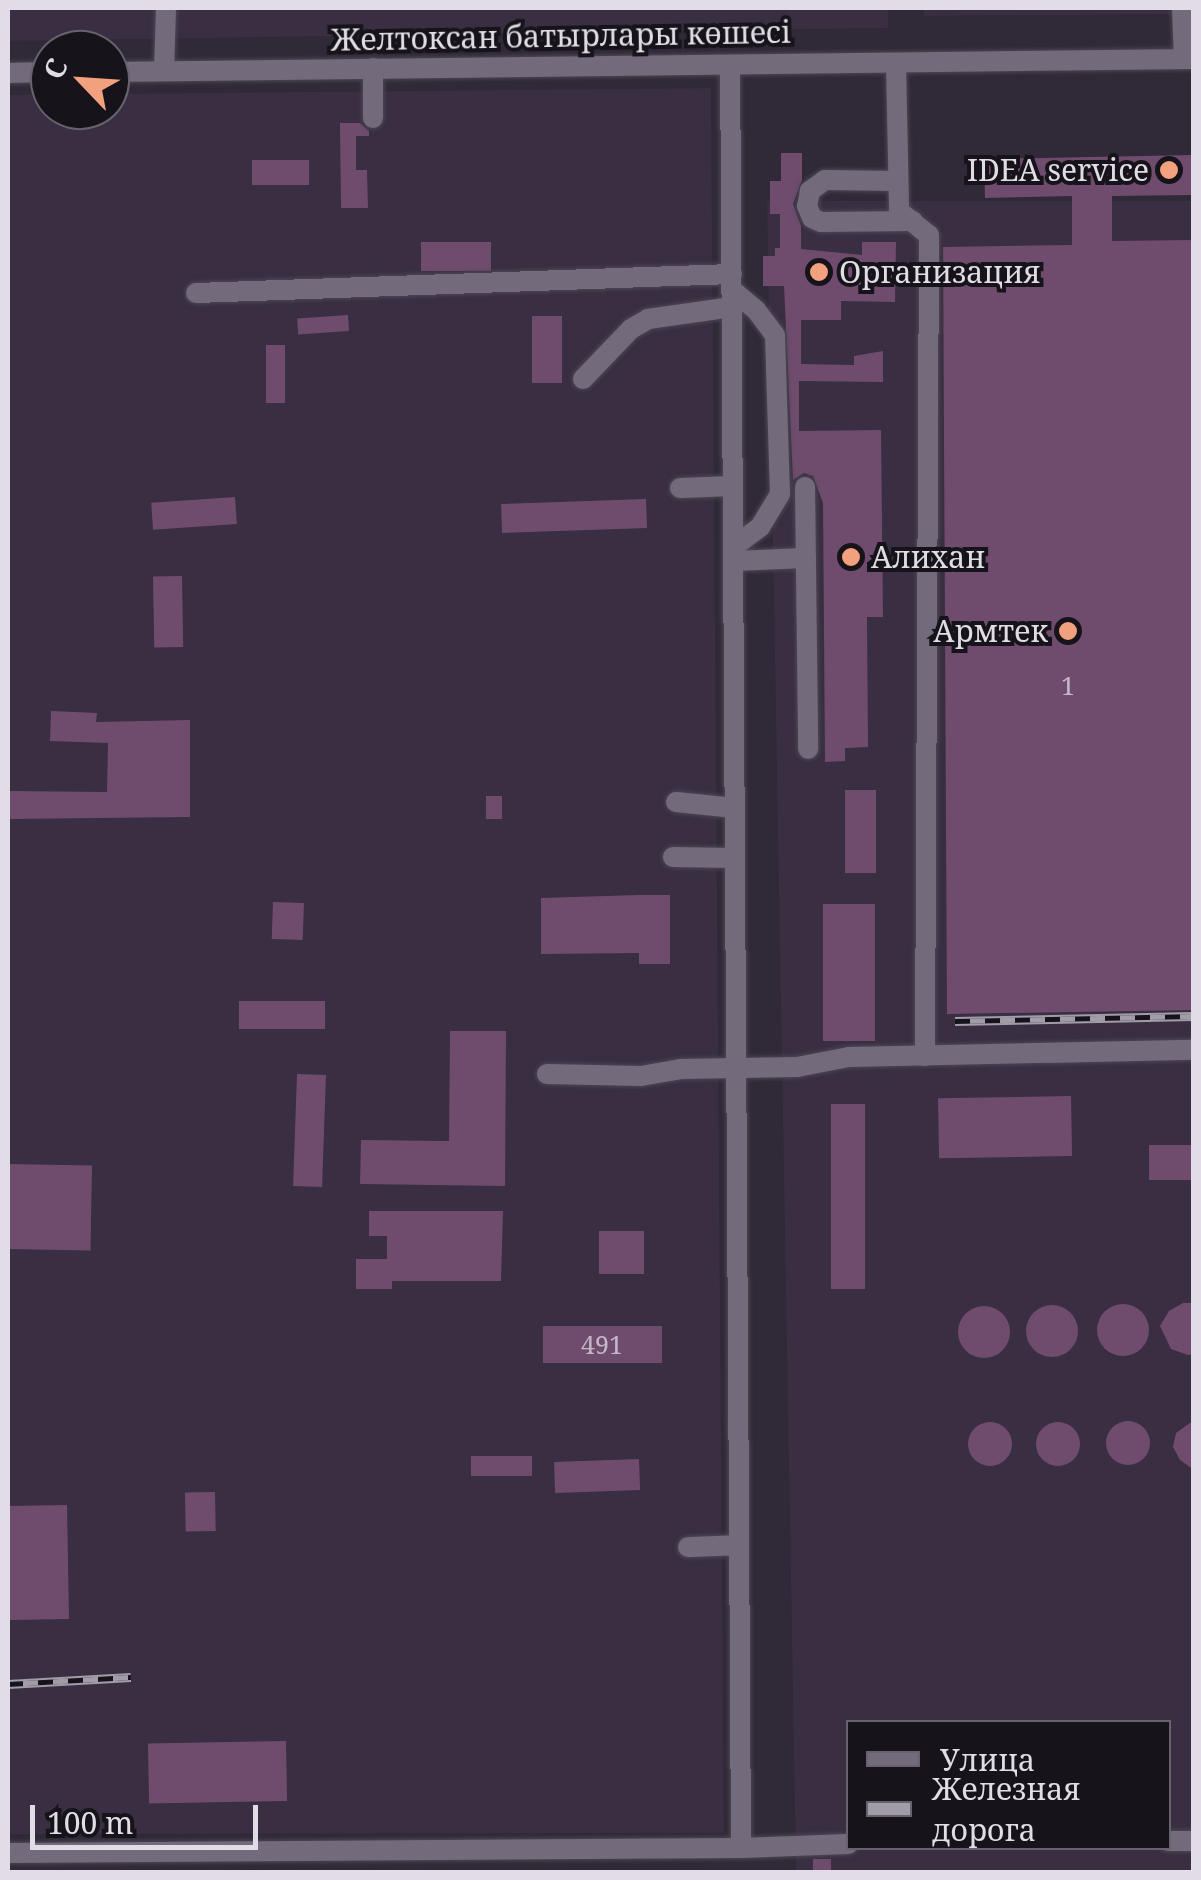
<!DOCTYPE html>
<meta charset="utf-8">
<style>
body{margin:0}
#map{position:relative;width:1201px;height:1880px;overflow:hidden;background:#302937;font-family:"Noto Serif",serif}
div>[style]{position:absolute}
.built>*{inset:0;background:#392e42}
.building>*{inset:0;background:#6f4c6e;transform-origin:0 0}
.round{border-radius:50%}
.roads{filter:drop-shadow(0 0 2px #4c4652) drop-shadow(0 0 2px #4c4652)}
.minor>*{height:20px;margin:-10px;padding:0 10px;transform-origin:10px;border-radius:10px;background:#736b7b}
.rail>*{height:9px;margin-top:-4.5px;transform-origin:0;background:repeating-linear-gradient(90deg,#16131a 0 15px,#a19ca7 0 30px);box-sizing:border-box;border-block:2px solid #a19ca7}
.dots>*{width:28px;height:28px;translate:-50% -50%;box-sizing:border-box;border:5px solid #16131a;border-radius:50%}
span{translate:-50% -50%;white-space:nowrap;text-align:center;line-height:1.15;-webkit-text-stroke:8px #16131a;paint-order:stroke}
.number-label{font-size:25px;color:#c4b8c8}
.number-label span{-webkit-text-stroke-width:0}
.street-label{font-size:30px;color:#e1dce6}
.poi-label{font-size:30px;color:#e1dce6}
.right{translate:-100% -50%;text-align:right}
.left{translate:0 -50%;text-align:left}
.frame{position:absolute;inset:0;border:10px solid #e1dce6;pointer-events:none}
.legend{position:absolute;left:846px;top:1720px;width:325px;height:130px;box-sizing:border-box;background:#16131a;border:2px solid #67636c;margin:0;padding:12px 18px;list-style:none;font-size:30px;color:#e1dce6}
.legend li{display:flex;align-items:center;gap:20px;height:50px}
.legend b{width:50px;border:2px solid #67636c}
.north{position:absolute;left:30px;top:30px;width:100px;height:100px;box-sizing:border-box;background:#16131a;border:2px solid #67636c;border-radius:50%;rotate:295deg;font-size:28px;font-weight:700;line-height:40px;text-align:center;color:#e1dce6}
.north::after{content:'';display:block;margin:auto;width:35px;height:45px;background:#f1a17d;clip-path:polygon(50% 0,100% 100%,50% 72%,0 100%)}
.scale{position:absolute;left:30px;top:1805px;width:228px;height:45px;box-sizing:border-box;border:5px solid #e1dce6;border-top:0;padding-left:12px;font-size:30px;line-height:35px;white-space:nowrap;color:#e1dce6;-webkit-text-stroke:8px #16131a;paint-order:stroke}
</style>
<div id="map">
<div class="built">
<div style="clip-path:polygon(8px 8px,888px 8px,888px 28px,8px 41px)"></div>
<div style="clip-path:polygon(924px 8px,1193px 8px,1194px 14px,924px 16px)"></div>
<div style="clip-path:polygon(711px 88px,724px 1833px,8px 1834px,8px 95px,50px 94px,50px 110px,110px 110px,110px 94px)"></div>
<div style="clip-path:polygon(evenodd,767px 201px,1193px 201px,1193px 1872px,796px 1872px,767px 201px,848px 1722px,1168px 1722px,1168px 1848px,848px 1848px,848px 1722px)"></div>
</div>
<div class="building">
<div style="clip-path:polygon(340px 123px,360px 123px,369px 131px,369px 136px,356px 136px,356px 170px,367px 170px,368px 208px,341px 208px)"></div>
<div style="clip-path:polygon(781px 153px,802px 153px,802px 180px,793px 204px,801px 226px,801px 249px,862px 255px,862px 242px,896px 242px,895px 302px,841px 301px,841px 320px,801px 320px,801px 364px,854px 365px,854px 356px,883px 351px,883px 382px,799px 381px,799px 431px,881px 430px,883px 617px,867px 617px,868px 747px,845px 748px,845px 761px,825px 762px,823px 503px,813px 476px,804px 473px,793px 480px,784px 286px,763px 286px,763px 256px,775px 256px,775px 248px,780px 248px,780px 214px,770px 214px,770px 181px,781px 181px)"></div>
<div style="clip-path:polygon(1194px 155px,1194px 195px,1112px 196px,1112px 241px,1194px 240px,1194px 1010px,947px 1014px,943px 247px,1072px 245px,1072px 196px,985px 198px,984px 159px)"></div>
<div style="left:252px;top:160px;width:57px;height:25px"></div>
<div style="left:421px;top:242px;width:70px;height:29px"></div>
<div style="left:348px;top:315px;width:16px;height:51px;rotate:86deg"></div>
<div style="left:532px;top:316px;width:30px;height:67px"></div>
<div style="left:266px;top:345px;width:19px;height:58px"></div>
<div style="left:235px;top:497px;width:27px;height:84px;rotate:86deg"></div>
<div style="left:646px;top:499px;width:29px;height:145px;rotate:88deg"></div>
<div style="left:182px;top:576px;width:71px;height:29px;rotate:89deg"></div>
<div style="clip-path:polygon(51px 711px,97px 713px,96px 722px,190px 720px,190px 817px,8px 819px,8px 791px,107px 792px,108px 743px,50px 741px)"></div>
<div style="left:845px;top:790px;width:31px;height:83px"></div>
<div style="left:486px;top:796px;width:16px;height:23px"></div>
<div style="clip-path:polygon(639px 895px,670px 895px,670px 964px,639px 964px,639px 953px,541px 954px,541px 898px)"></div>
<div style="left:273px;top:902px;width:31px;height:37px;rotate:2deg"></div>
<div style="left:875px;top:904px;width:137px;height:52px;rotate:90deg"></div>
<div style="left:239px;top:1001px;width:86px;height:28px"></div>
<div style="clip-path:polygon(450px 1031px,506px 1031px,505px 1186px,360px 1184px,361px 1140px,449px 1141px)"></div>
<div style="left:297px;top:1074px;width:29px;height:112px;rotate:2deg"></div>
<div style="left:1071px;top:1096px;width:60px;height:133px;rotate:89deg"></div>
<div style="left:831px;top:1104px;width:34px;height:185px"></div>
<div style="left:1149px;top:1145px;width:45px;height:35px"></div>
<div style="left:8px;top:1164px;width:84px;height:85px;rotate:1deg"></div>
<div style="clip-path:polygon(369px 1211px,503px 1211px,501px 1281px,392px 1281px,392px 1289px,356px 1289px,356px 1259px,387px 1259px,387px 1236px,369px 1236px)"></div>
<div style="left:644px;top:1231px;width:43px;height:45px;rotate:90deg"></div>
<div style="clip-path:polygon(1183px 1303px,1194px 1303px,1194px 1354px,1188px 1355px,1171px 1349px,1160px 1326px,1169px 1311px)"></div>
<div class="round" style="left:1097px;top:1304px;width:52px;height:52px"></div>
<div class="round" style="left:1026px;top:1305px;width:52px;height:52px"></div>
<div class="round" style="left:958px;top:1306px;width:52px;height:52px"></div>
<div style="left:543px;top:1326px;width:119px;height:37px"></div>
<div style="clip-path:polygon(1194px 1420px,1194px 1470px,1180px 1460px,1173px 1447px,1176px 1433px)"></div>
<div class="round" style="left:1106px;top:1421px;width:44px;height:44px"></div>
<div class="round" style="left:1036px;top:1422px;width:44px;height:44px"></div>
<div class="round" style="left:968px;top:1422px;width:44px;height:44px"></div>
<div style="left:471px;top:1456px;width:61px;height:20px"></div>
<div style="left:639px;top:1459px;width:31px;height:85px;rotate:88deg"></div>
<div style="left:215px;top:1492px;width:39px;height:30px;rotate:89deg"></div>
<div style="left:67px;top:1505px;width:114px;height:59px;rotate:89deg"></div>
<div style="left:286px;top:1741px;width:60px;height:138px;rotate:89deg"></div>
<div style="left:813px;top:1859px;width:18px;height:13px"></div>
</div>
<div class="roads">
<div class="minor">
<div style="left:1182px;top:8px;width:51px;rotate:87.8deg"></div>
<div style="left:896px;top:63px;width:148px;rotate:88.8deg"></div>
<div style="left:899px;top:211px;width:38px;rotate:39deg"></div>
<div style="left:929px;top:235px;width:821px;rotate:90.28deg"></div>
<div style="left:164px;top:71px;width:63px;rotate:-88.2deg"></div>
<div style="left:110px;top:72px;width:1084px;rotate:-0.69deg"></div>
<div style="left:8px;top:73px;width:42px;rotate:-1.4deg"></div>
<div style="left:373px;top:118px;width:50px;rotate:-90deg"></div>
<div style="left:898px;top:181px;width:73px;rotate:-179.2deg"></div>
<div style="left:825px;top:180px;width:19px;rotate:144deg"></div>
<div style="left:810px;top:191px;width:15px;rotate:101deg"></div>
<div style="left:807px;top:206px;width:13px;rotate:67deg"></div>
<div style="left:812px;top:218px;width:10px;rotate:24deg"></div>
<div style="left:821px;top:222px;width:92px;rotate:-0.6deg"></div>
<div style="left:732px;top:290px;width:31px;rotate:40deg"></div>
<div style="left:756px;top:310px;width:31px;rotate:53deg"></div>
<div style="left:775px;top:335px;width:159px;rotate:88.2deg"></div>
<div style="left:780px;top:494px;width:39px;rotate:121deg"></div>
<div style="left:760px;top:527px;width:34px;rotate:143deg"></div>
<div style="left:196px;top:293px;width:536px;rotate:-2.03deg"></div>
<div style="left:583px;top:379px;width:69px;rotate:-46.2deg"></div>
<div style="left:631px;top:329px;width:20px;rotate:-30deg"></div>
<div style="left:648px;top:319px;width:85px;rotate:-8.1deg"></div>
<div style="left:805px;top:487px;width:262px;rotate:89.3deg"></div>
<div style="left:680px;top:488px;width:53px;rotate:-2.2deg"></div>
<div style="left:734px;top:561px;width:72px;rotate:-2.4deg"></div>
<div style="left:676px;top:802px;width:59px;rotate:5.8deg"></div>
<div style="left:673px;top:857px;width:62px;rotate:0.9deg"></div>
<div style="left:547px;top:1074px;width:94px;rotate:1.2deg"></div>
<div style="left:641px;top:1076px;width:40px;rotate:-10deg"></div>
<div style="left:680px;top:1069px;width:117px;rotate:-1deg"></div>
<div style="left:797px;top:1067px;width:53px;rotate:-10.9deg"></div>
<div style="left:849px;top:1057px;width:345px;rotate:-1.2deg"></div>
<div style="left:688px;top:1547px;width:51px;rotate:-2.2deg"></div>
<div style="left:1168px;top:1841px;width:26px"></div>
<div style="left:741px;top:1848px;width:107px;rotate:-2.1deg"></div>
<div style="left:8px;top:1853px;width:733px;rotate:-0.39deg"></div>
<div style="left:741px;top:1848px;width:1783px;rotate:-90.35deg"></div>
</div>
</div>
<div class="rail">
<div style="left:955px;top:1021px;width:239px;rotate:-1.2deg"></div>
<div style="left:8px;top:1684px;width:123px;rotate:-3.3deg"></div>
</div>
<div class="dots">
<div style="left:1169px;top:170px;background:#f1a17d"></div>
<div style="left:819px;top:272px;background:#f1a17d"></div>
<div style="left:851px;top:557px;background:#f1a17d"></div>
<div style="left:1068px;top:631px;background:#f1a17d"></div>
</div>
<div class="number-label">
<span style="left:1068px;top:685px">1</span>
<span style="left:602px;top:1344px">491</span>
</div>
<div class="street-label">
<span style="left:561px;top:36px;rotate:-1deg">Желтоксан батырлары көшесі</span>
</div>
<div class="poi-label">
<span class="right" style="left:1149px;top:170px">IDEA service</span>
<span class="left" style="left:839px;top:272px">Организация</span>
<span class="left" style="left:871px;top:557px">Алихан</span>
<span class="right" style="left:1048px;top:631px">Армтек</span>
</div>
<div class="frame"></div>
<ul class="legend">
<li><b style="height:12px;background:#736b7b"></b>Улица</li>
<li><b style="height:12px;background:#a19ca7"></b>Железная дорога</li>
</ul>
<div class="north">С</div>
<div class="scale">100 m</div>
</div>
